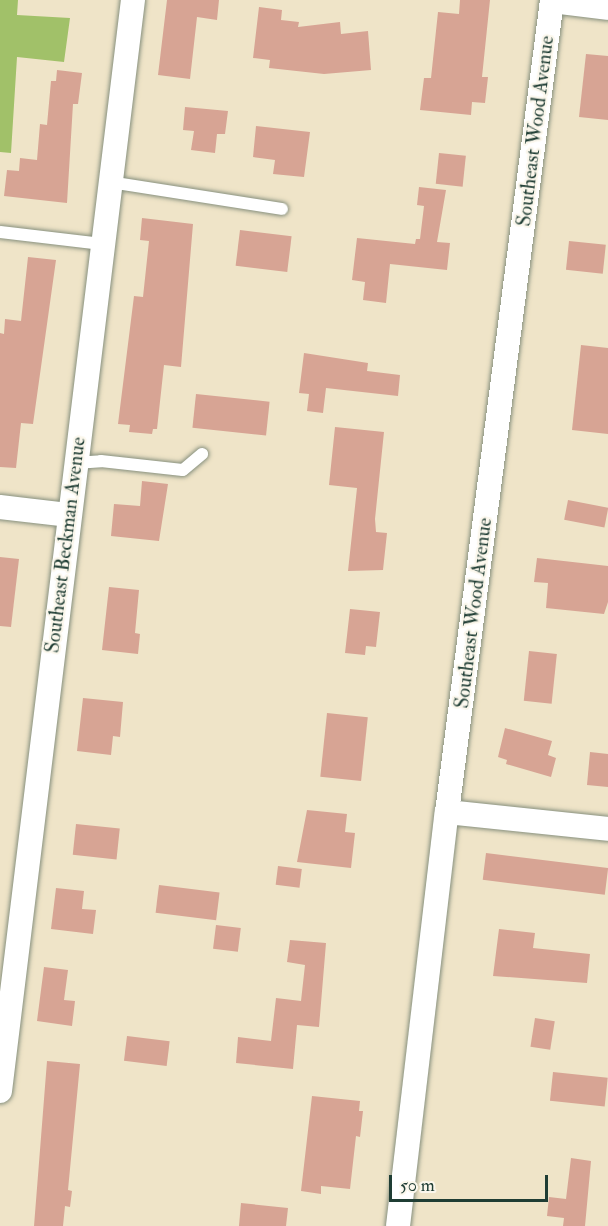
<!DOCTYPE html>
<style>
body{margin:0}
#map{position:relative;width:608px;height:1226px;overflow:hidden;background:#efe4c8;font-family:"IM FELL Double Pica",serif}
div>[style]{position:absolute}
.green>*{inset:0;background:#a1c169}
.building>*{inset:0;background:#d7a494;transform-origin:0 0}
.roads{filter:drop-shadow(0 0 2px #87907e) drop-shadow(0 0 2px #87907e)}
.lane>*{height:12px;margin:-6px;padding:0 6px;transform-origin:6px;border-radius:6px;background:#fff}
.street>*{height:24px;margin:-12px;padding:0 12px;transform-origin:12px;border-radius:12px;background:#fff}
span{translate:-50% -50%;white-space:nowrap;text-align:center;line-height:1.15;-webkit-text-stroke:4.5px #fbf7ec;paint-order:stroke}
.street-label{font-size:20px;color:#1f3d34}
.scale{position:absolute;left:389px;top:1175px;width:159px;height:27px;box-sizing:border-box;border:3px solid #1f3d34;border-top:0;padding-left:8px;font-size:18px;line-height:21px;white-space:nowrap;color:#1f3d34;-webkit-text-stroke:4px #fbf7ec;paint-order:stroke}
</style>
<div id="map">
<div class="green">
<div style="clip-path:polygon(0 0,18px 0,17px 15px,70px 18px,64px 62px,17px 57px,11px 153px,0 152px)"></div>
</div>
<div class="building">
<div style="clip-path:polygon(167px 0,219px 0,217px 20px,197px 17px,190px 79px,158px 75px)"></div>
<div style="clip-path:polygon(460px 0,490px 0,482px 77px,488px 77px,485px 103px,472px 102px,471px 115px,420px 110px,424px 78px,431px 78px,438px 12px,459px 14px)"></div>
<div style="clip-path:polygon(259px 7px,282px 10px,281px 20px,299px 22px,298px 27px,340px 22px,341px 34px,368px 31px,371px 70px,324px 74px,269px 68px,270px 60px,253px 58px)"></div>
<div style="clip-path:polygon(586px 54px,608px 56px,608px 120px,579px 117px)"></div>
<div style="clip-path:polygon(57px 70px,82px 73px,78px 104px,73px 104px,67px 203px,4px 196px,7px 170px,19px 171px,20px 158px,37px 160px,40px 124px,47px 125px,51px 81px,56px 81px)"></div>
<div style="clip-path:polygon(185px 107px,228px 111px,225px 134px,217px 134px,215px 153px,191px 150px,194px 131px,183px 130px)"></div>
<div style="clip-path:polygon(256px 126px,310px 132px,304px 177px,273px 174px,275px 160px,253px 157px)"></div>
<div style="left:439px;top:153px;width:27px;height:31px;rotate:6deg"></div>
<div style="clip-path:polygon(419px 187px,446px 190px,437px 242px,450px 243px,447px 270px,390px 264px,386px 303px,363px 300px,365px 282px,352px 280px,357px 238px,415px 244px,416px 239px,420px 239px,424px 206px,417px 205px)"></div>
<div style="clip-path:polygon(142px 218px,193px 224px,181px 367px,164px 365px,157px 429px,153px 429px,152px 434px,129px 432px,130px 425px,118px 424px,134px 296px,143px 297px,149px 241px,140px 240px)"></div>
<div style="left:240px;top:230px;width:52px;height:36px;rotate:7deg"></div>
<div style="left:569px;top:241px;width:37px;height:29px;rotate:6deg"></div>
<div style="clip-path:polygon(28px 257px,56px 260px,33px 424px,21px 423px,16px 468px,0 467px,0 333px,4px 334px,5px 319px,21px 321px)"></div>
<div style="clip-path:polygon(581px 345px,608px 348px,608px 434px,572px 430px)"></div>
<div style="clip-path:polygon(304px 353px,368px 363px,367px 371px,400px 375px,398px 396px,326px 388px,323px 413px,307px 411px,309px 394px,299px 393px)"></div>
<div style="left:196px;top:394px;width:74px;height:34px;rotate:6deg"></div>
<div style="clip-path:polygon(335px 427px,384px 432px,375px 519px,376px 532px,387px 533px,383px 570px,348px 571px,357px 488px,329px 485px)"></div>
<div style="clip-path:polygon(142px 481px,168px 484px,159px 541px,111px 536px,114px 504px,140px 506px)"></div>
<div style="left:568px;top:500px;width:41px;height:20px;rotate:11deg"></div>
<div style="clip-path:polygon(0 557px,19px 559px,11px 627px,0 626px)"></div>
<div style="clip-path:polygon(537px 558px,608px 566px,608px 602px,604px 614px,546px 608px,548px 583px,534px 582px)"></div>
<div style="clip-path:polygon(109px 587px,139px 590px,135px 633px,140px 634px,138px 654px,102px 650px)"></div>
<div style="clip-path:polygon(350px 609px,380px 612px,376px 647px,366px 646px,365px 655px,345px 653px)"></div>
<div style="left:529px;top:651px;width:28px;height:50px;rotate:6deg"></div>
<div style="clip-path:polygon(83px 698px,123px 702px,120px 737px,113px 736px,111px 755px,77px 751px)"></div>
<div style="left:327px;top:713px;width:41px;height:64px;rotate:6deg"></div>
<div style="clip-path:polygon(505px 728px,552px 741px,548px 755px,556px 758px,551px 777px,506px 764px,507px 760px,498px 757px)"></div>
<div style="clip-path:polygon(590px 752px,608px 754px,608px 787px,587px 785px)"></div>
<div style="clip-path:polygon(307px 810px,347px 814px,345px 832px,355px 833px,351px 868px,297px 862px)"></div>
<div style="left:76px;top:824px;width:44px;height:31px;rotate:6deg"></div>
<div style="left:486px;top:853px;width:123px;height:27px;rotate:7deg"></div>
<div style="left:278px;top:866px;width:24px;height:19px;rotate:7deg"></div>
<div style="left:159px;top:885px;width:61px;height:28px;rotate:7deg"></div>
<div style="clip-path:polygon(56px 888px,84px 891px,82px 909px,96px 910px,93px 934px,51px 929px)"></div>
<div style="left:216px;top:925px;width:25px;height:24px;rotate:7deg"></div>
<div style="clip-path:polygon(499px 929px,535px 933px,533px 948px,590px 954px,587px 983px,493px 976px)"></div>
<div style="clip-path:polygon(290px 940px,326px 943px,319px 1027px,297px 1025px,293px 1069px,236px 1063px,238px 1037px,271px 1041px,276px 998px,301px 1001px,305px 965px,287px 962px)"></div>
<div style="clip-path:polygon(44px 967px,68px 970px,64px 1000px,75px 1001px,72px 1026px,37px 1021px)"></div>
<div style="left:535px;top:1018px;width:20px;height:29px;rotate:9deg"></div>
<div style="left:127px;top:1036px;width:43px;height:25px;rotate:7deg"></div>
<div style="clip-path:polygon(47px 1061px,80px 1064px,68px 1190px,72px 1191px,70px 1207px,65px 1206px,63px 1226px,34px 1226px)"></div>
<div style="left:553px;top:1072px;width:55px;height:29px;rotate:6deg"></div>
<div style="clip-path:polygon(312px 1096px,360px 1101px,359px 1111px,363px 1111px,360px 1137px,356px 1136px,350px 1189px,321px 1186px,321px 1194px,301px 1191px)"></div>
<div style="clip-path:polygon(571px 1158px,591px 1161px,585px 1226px,563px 1226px,564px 1218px,547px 1216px,549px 1197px,566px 1199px)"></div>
<div style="clip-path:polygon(241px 1203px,288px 1208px,286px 1226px,239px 1226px)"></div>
</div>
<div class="roads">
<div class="lane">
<div style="left:110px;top:182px;width:174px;rotate:8.9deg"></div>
<div style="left:0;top:232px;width:103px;rotate:6.7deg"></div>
<div style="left:75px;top:463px;width:26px;rotate:-4deg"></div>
<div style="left:101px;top:461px;width:82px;rotate:6.3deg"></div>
<div style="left:183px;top:470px;width:25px;rotate:-40deg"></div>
</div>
<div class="street">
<div style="left:552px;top:1px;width:56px;rotate:7.1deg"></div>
<div style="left:0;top:507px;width:68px;rotate:6.7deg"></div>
<div style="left:447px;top:812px;width:162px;rotate:6deg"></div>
<div style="left:0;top:1091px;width:1099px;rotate:-83.05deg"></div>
<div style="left:398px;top:1226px;width:417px;rotate:-83.3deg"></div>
<div style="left:447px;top:812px;width:819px;rotate:-82.63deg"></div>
</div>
</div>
<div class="street-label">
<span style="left:535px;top:131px;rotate:-83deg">Southeast Wood Avenue</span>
<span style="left:65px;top:545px;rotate:-83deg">Southeast Beckman Avenue</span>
<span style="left:473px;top:613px;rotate:-83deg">Southeast Wood Avenue</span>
</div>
<div class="scale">50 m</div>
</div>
